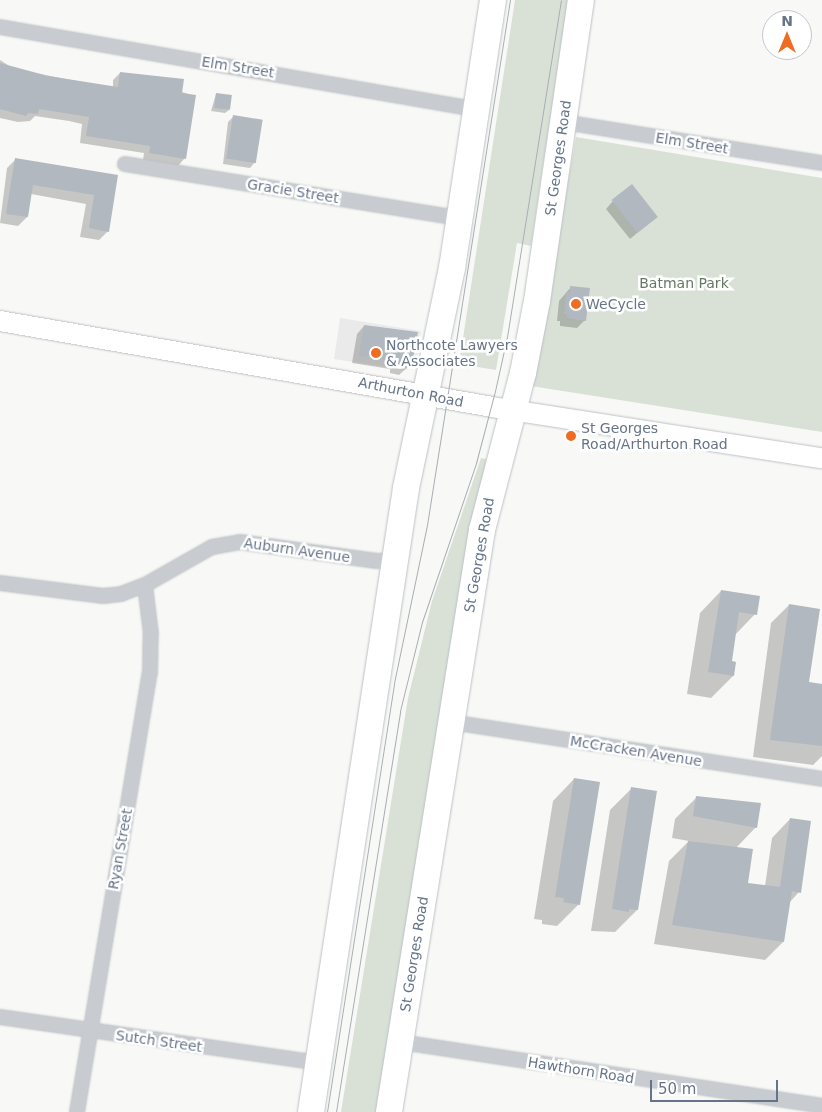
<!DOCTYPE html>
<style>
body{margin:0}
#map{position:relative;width:822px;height:1112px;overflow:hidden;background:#f8f9f6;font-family:"DejaVu Sans",sans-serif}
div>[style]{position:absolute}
.built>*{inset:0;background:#e9eae9}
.green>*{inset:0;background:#d9e1d7}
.shadow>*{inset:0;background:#0003}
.building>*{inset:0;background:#b1b8bf;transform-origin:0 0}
.roads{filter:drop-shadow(0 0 1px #bdc0c6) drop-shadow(0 0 1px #bdc0c6)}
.street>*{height:14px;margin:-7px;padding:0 7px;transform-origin:7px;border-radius:7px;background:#c8cbcf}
.secondary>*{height:20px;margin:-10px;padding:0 10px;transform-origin:10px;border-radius:10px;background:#fff}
.highway>*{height:26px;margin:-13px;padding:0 13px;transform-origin:13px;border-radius:13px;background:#fff}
.tram>*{height:1px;margin:-0.5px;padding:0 0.5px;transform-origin:0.5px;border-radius:0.5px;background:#a8adb4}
.dots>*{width:14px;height:14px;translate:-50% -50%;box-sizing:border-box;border:2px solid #fff;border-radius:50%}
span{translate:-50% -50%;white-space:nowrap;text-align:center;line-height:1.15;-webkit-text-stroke:5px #fff;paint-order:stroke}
.street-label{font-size:14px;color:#667489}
.park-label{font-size:14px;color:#637a61}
.poi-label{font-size:14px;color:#667489}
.left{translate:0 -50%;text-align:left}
.north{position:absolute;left:762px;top:10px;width:50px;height:50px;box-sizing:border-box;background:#fff;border:1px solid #c2c7d0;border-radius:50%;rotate:0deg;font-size:14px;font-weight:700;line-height:20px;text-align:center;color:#667489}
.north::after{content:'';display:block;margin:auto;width:18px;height:22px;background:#ee6d20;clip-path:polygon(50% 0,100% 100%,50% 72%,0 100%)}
.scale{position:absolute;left:650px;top:1080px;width:128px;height:22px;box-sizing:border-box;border:2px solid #667489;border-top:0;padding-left:6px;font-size:15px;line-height:18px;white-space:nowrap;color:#667489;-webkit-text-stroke:4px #fff;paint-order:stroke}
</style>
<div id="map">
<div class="built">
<div style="clip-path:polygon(340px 318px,421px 331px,416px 364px,406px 370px,334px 359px)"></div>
</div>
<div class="green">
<div style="clip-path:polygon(515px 0,570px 0,555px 120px,545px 152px,531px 246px,517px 243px,496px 370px,459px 364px)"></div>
<div style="clip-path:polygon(576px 137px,822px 178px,822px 432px,531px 386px)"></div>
<div style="clip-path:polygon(481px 458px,486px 459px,381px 1112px,341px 1112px,408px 698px,432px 601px)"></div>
</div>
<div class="shadow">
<div style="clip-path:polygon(0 60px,14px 69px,113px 88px,113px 80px,120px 73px,195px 96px,184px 159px,178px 166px,143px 160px,144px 153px,80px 143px,82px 124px,69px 121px,35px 116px,30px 121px,18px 122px,0 118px)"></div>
<div style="clip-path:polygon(216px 94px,229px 110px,225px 113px,211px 111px)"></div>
<div style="clip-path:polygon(233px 117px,255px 162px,250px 168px,223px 164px,228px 122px)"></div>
<div style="clip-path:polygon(16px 159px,117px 176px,108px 231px,99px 240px,80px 237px,86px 204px,31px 194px,27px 217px,18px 226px,0 223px,7px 168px)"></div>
<div style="clip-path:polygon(613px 201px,656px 217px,630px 239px,606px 209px)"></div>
<div style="clip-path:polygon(571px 287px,585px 320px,577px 328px,560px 326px,560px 321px,557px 321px,559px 301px)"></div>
<div style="clip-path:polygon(364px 326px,411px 364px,399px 375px,390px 373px,390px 369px,352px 363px,357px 334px)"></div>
<div style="clip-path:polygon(721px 591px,755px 614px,735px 635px,730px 662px,733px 676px,711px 698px,687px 694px,700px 613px)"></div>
<div style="clip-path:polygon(789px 605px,807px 683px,822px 685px,822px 756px,813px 765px,753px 757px,771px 623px)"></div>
<div style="clip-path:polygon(574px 779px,579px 904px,557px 926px,542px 924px,542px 920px,534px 919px,553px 801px)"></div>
<div style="clip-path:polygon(632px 788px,637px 910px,615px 932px,591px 931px,610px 810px)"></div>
<div style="clip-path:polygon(697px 797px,756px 827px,736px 848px,747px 884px,765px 886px,772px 838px,790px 819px,799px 892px,789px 903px,783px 942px,765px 960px,654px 944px,669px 861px,689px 841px,672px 838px,675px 819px)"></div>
</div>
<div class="building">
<div style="clip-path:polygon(0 63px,48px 76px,118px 87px,120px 72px,184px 79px,182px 93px,196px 95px,186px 159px,149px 153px,150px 146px,86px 136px,89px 117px,39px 109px,38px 114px,28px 113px,26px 116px,0 109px)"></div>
<div style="left:216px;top:93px;width:16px;height:15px;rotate:7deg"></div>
<div style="left:233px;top:115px;width:30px;height:44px;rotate:9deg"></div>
<div style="clip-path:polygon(15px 158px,118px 175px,109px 232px,89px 228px,94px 195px,33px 185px,28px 217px,6px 214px)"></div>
<div style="left:632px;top:184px;width:42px;height:26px;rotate:52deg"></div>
<div style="clip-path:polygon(570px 286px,590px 288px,586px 321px,567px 318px,567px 314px,564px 314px,566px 292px,570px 293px)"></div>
<div style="clip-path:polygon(364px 325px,418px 332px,412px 364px,408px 368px,397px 366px,397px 362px,359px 356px)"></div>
<div style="clip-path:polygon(721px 590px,760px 596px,757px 615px,739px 612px,732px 661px,736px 662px,734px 676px,708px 672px)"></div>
<div style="clip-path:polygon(789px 604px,820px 609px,809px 682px,822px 684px,822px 746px,770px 740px)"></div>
<div style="clip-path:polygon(574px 778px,600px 782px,580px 905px,563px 902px,564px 898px,555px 897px)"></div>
<div style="clip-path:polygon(631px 787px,657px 791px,638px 910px,629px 909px,629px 912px,612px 909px)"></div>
<div style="clip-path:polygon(696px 796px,761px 803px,757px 828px,693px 816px)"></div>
<div style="clip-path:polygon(790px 818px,811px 821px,801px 893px,792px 891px,784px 942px,672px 925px,688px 841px,753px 849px,748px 883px,780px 887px)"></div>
</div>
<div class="roads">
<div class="street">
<div style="left:0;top:27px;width:484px;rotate:9.8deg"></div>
<div style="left:563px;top:122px;width:262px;rotate:9deg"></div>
<div style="left:125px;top:164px;width:339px;rotate:9.2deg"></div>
<div style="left:0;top:583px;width:104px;rotate:7.2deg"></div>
<div style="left:103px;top:596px;width:18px;rotate:-6deg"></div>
<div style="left:121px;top:594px;width:26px;rotate:-21deg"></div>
<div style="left:145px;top:585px;width:77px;rotate:-29.6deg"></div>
<div style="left:212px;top:547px;width:28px;rotate:-10deg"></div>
<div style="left:240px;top:542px;width:138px;rotate:7.9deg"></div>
<div style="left:377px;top:561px;width:21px;rotate:-3deg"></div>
<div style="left:450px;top:722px;width:376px;rotate:8.7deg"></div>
<div style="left:0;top:1017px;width:322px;rotate:8.2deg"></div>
<div style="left:400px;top:1042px;width:427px;rotate:8.6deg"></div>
<div style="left:77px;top:1112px;width:445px;rotate:-80.6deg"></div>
<div style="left:150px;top:673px;width:39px;rotate:-89deg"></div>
<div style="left:151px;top:634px;width:49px;rotate:-97deg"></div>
</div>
<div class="secondary">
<div style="left:0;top:321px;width:498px;rotate:9.9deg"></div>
<div style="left:491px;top:407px;width:335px;rotate:8.8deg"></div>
</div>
<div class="highway">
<div style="left:311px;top:1112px;width:631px;rotate:-81.34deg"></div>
<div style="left:406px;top:488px;width:225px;rotate:-78.2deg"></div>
<div style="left:452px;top:268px;width:271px;rotate:-81.3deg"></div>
<div style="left:389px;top:1112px;width:589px;rotate:-80.92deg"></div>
<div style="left:482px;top:530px;width:162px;rotate:-75.4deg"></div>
<div style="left:523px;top:373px;width:73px;rotate:-79deg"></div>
<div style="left:537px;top:301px;width:304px;rotate:-81.7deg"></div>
</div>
</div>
<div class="tram">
<div style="left:327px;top:1112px;width:434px;rotate:-81.1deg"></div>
<div style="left:394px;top:683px;width:161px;rotate:-78.2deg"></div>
<div style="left:427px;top:525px;width:532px;rotate:-81.02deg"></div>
<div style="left:336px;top:1112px;width:406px;rotate:-80.9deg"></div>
<div style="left:400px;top:711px;width:92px;rotate:-76.1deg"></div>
<div style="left:422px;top:622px;width:168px;rotate:-71.2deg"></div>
<div style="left:476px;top:463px;width:74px;rotate:-75.2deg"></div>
<div style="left:495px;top:391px;width:55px;rotate:-77.5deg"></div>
<div style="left:507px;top:337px;width:341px;rotate:-80.9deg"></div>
</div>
<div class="dots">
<div style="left:576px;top:304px;background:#ee6d20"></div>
<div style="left:376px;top:353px;background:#ee6d20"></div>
<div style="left:571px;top:436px;background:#ee6d20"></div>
</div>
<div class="street-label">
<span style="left:238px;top:67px;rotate:9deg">Elm Street</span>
<span style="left:692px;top:143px;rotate:9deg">Elm Street</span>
<span style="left:558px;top:158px;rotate:-82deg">St Georges Road</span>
<span style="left:293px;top:191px;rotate:9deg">Gracie Street</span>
<span style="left:411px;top:392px;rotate:11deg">Arthurton Road</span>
<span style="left:297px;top:550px;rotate:8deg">Auburn Avenue</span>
<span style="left:479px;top:555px;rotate:-80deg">St Georges Road</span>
<span style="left:636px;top:751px;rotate:9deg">McCracken Avenue</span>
<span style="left:120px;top:849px;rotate:-80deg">Ryan Street</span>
<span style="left:414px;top:954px;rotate:-81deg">St Georges Road</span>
<span style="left:159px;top:1041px;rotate:8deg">Sutch Street</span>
<span style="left:581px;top:1070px;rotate:9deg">Hawthorn Road</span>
</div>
<div class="park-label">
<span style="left:684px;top:283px">Batman Park</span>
</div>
<div class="poi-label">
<span class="left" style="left:586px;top:304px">WeCycle</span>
<span class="left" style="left:386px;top:353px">Northcote Lawyers<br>&amp; Associates</span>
<span class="left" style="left:581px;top:436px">St Georges<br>Road/Arthurton Road</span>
</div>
<div class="north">N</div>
<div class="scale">50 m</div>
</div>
